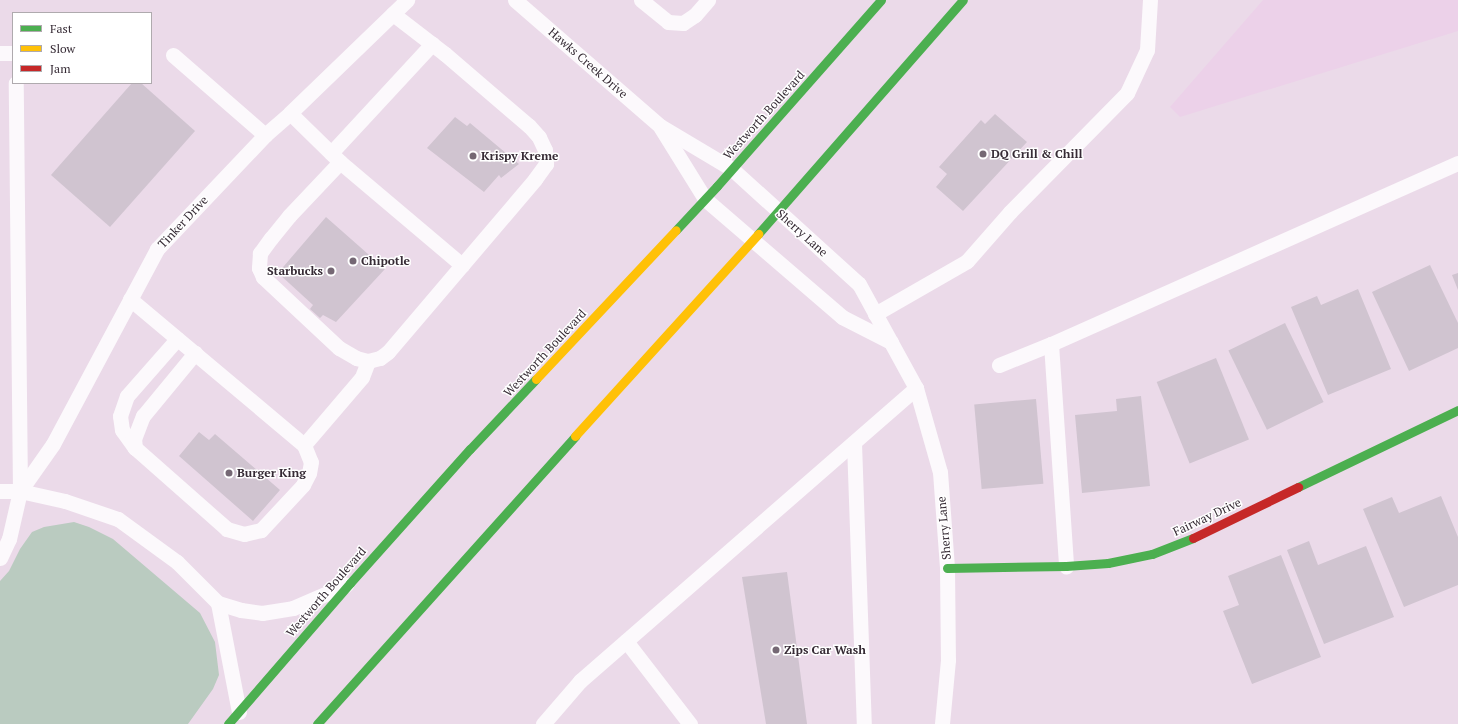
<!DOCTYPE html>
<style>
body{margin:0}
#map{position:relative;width:1458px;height:724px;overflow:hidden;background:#ebdae9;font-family:"PT Serif",serif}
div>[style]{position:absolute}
.built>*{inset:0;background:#ecd1e9}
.green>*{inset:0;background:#bacbc0}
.building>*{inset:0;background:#d0c4d0;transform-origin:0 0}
.lane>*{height:15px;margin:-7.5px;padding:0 7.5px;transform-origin:7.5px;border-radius:7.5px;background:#fcf9fc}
.fast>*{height:9px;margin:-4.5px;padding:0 4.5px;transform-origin:4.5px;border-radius:4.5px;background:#4caf50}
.slow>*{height:9px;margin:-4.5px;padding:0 4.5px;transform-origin:4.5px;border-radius:4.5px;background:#ffc107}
.jam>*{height:9px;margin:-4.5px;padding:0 4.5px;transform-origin:4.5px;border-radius:4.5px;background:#c62828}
.dots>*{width:11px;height:11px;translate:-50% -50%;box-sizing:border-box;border:2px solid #fff;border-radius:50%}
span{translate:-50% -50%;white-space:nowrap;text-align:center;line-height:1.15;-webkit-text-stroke:3px #fff;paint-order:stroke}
.street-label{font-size:12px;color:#362b35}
.poi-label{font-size:12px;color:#362b35;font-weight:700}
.left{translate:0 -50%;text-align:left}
.right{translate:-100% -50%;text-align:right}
.legend{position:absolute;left:12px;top:12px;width:140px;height:72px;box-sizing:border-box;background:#fff;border:1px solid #afaaae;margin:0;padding:5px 7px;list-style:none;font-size:12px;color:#362b35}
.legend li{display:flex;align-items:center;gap:8px;height:20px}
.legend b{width:20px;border:1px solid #afaaae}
</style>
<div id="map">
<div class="built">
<div style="clip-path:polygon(1263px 0,1458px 0,1458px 31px,1180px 117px,1170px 107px)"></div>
</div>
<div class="green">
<div style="clip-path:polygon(74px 522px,89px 527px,113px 539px,200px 613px,215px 642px,219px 675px,213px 689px,188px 724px,0 724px,0 581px,9px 571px,20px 549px,32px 532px,44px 527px)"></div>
</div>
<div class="building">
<div style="clip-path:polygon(132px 83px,141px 83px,195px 131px,110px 227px,51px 175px)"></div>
<div style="clip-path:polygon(995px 114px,1027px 142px,963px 211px,936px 187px,947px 174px,939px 167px,981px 120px,985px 124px)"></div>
<div style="clip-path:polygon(455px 117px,467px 126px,470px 123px,519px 164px,501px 178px,499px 175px,484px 192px,427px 148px)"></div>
<div style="clip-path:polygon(326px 217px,385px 269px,336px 322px,323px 315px,320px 318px,310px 309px,313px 305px,278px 273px)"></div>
<div style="clip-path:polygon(1430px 265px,1458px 323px,1458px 348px,1409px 371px,1372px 292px)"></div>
<div style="clip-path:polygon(1458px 273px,1458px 290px,1452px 275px)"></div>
<div style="clip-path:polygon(1358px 289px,1391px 369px,1328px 395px,1291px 307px,1317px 296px,1321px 305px)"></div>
<div style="left:1285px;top:323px;width:88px;height:63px;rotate:64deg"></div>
<div style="left:1216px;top:358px;width:88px;height:64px;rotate:68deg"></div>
<div style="clip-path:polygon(1141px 396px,1150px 486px,1082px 493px,1075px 415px,1117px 411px,1116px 399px)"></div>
<div style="left:1036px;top:399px;width:85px;height:62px;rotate:85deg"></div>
<div style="clip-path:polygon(199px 432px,209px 440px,215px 434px,280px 490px,253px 521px,179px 456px)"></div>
<div style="clip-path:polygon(1441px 496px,1458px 537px,1458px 585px,1404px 607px,1363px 509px,1392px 497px,1399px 513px)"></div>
<div style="clip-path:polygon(1309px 541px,1318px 565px,1366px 546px,1394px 617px,1324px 644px,1287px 550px)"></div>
<div style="clip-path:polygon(1281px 555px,1321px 657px,1252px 684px,1223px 611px,1239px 605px,1228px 576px)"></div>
<div style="clip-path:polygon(787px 572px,807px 724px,766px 724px,742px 577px)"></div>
</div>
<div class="lane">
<div style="left:515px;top:0;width:192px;rotate:41deg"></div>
<div style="left:660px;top:126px;width:84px;rotate:30.8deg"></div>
<div style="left:732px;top:169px;width:171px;rotate:42.2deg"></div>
<div style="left:859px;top:284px;width:119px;rotate:61.3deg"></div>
<div style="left:916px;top:388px;width:87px;rotate:74.1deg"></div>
<div style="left:940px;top:472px;width:96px;rotate:85.8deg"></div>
<div style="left:947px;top:568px;width:92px;rotate:89.4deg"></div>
<div style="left:948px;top:660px;width:64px;rotate:95.4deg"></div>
<div style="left:641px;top:0;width:35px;rotate:39deg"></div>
<div style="left:668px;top:22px;width:15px;rotate:4deg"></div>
<div style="left:683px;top:23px;width:14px;rotate:-34deg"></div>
<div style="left:695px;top:15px;width:20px;rotate:-49deg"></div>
<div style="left:0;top:53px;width:13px"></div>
<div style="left:173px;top:55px;width:122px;rotate:41deg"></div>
<div style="left:290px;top:113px;width:70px;rotate:44.4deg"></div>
<div style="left:340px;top:162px;width:74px;rotate:133.4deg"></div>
<div style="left:289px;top:216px;width:28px;rotate:129deg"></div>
<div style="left:271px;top:238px;width:19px;rotate:126deg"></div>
<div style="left:260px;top:253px;width:15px;rotate:94deg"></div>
<div style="left:259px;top:268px;width:10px;rotate:66deg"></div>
<div style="left:263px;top:277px;width:104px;rotate:43.1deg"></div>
<div style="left:339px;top:348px;width:20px;rotate:30deg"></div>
<div style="left:356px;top:358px;width:12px;rotate:14deg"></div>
<div style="left:368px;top:361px;width:12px;rotate:-14deg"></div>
<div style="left:380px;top:358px;width:10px;rotate:-37deg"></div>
<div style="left:388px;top:352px;width:227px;rotate:-49.6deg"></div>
<div style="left:535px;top:179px;width:19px;rotate:-54deg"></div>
<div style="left:546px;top:164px;width:14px;rotate:-94deg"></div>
<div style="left:545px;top:150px;width:14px;rotate:-115deg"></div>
<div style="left:539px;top:137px;width:15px;rotate:-132deg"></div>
<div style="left:529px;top:126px;width:111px;rotate:-139.4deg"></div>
<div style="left:445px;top:54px;width:66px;rotate:-142.4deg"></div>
<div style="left:661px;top:128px;width:84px;rotate:58.2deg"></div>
<div style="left:705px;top:199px;width:181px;rotate:40.7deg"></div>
<div style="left:842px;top:317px;width:55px;rotate:27deg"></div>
<div style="left:331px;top:153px;width:149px;rotate:-47.2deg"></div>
<div style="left:340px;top:162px;width:160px;rotate:40.2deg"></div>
<div style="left:130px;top:299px;width:227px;rotate:40deg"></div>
<div style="left:304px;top:445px;width:18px;rotate:68deg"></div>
<div style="left:311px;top:462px;width:11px;rotate:100deg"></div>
<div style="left:309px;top:473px;width:13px;rotate:117deg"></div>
<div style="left:303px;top:485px;width:62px;rotate:133deg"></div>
<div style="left:261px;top:530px;width:17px;rotate:167deg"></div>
<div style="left:244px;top:534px;width:18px;rotate:-164deg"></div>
<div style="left:227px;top:529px;width:123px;rotate:-138.6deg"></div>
<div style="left:135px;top:448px;width:22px;rotate:-126deg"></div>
<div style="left:122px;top:430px;width:14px;rotate:-98deg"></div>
<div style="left:120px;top:416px;width:21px;rotate:-71deg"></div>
<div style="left:127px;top:396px;width:76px;rotate:-48.7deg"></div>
<div style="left:875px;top:314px;width:106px;rotate:-29.9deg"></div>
<div style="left:967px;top:261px;width:65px;rotate:-48.7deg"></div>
<div style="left:1010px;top:212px;width:167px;rotate:-45.5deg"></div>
<div style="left:1127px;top:93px;width:47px;rotate:-65.1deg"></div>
<div style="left:1147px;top:50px;width:50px;rotate:-86.6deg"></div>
<div style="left:1051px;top:344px;width:223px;rotate:86.1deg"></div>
<div style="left:999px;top:365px;width:56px;rotate:-22deg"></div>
<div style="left:1051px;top:344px;width:445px;rotate:-24deg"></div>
<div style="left:854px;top:443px;width:281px;rotate:88deg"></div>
<div style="left:304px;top:445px;width:89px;rotate:-49.5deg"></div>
<div style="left:362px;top:377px;width:17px;rotate:-69deg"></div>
<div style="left:135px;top:448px;width:9px;rotate:-96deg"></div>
<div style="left:134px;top:439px;width:25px;rotate:-69deg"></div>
<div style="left:143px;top:416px;width:82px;rotate:-50.5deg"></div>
<div style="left:0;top:491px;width:20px"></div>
<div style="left:20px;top:491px;width:46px;rotate:12.5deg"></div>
<div style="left:65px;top:501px;width:56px;rotate:18.8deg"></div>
<div style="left:118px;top:519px;width:73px;rotate:36.1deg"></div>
<div style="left:177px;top:562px;width:58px;rotate:45deg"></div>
<div style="left:218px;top:603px;width:24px;rotate:17deg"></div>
<div style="left:241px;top:610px;width:21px;rotate:8deg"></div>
<div style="left:262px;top:613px;width:31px;rotate:-9deg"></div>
<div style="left:293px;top:608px;width:58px;rotate:-23.5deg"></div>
<div style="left:20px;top:491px;width:57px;rotate:-54.9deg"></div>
<div style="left:53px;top:444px;width:221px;rotate:-61.9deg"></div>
<div style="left:157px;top:249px;width:157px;rotate:-46.5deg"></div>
<div style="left:265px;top:135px;width:33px;rotate:-41deg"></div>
<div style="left:290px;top:113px;width:163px;rotate:-44deg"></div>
<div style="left:0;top:558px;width:21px;rotate:-65deg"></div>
<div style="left:9px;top:539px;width:49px;rotate:-77.1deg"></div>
<div style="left:20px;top:491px;width:408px;rotate:-90.6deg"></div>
<div style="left:218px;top:603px;width:111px;rotate:79.1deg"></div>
<div style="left:626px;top:641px;width:105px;rotate:52.4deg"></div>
<div style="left:543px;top:724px;width:57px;rotate:-49.3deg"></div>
<div style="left:580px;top:681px;width:446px;rotate:-41.1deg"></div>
</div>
<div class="fast">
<div style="left:676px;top:230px;width:60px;rotate:-47deg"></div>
<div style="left:717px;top:186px;width:248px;rotate:-48.6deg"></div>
<div style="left:758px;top:234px;width:311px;rotate:-48.8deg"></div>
<div style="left:1298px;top:487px;width:178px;rotate:-25.7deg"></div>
<div style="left:947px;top:568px;width:119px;rotate:-1deg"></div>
<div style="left:1066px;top:566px;width:42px;rotate:-4.1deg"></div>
<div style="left:1108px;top:563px;width:45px;rotate:-11.6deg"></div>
<div style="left:1152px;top:554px;width:44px;rotate:-21.3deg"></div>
<div style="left:228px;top:724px;width:186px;rotate:-49.1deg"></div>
<div style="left:350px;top:583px;width:180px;rotate:-48.2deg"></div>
<div style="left:470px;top:449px;width:96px;rotate:-46.7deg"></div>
<div style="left:317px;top:724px;width:387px;rotate:-48.1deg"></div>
</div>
<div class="slow">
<div style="left:536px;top:379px;width:204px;rotate:-46.8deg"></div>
<div style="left:575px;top:436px;width:273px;rotate:-47.8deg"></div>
</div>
<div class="jam">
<div style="left:1193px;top:538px;width:117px;rotate:-25.9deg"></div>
</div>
<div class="dots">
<div style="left:983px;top:154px;background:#756874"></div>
<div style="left:473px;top:156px;background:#756874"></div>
<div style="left:353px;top:261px;background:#756874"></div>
<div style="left:331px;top:271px;background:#756874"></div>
<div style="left:229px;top:473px;background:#756874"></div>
<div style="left:776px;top:650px;background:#756874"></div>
</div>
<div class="street-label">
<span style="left:588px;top:63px;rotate:41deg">Hawks Creek Drive</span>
<span style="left:764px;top:115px;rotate:-48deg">Westworth Boulevard</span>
<span style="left:183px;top:222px;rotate:-47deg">Tinker Drive</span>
<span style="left:802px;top:233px;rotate:42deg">Sherry Lane</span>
<span style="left:545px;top:353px;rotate:-47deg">Westworth Boulevard</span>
<span style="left:1207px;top:517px;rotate:-25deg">Fairway Drive</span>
<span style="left:944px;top:528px;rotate:-95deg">Sherry Lane</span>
<span style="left:326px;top:592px;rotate:-49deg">Westworth Boulevard</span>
</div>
<div class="poi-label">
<span class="left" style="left:991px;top:154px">DQ Grill &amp; Chill</span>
<span class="left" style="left:481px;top:156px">Krispy Kreme</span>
<span class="left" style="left:361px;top:261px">Chipotle</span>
<span class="right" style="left:323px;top:271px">Starbucks</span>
<span class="left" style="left:237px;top:473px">Burger King</span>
<span class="left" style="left:784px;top:650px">Zips Car Wash</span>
</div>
<ul class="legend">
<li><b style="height:5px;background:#4caf50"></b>Fast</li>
<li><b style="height:5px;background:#ffc107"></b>Slow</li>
<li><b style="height:5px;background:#c62828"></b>Jam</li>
</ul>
</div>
